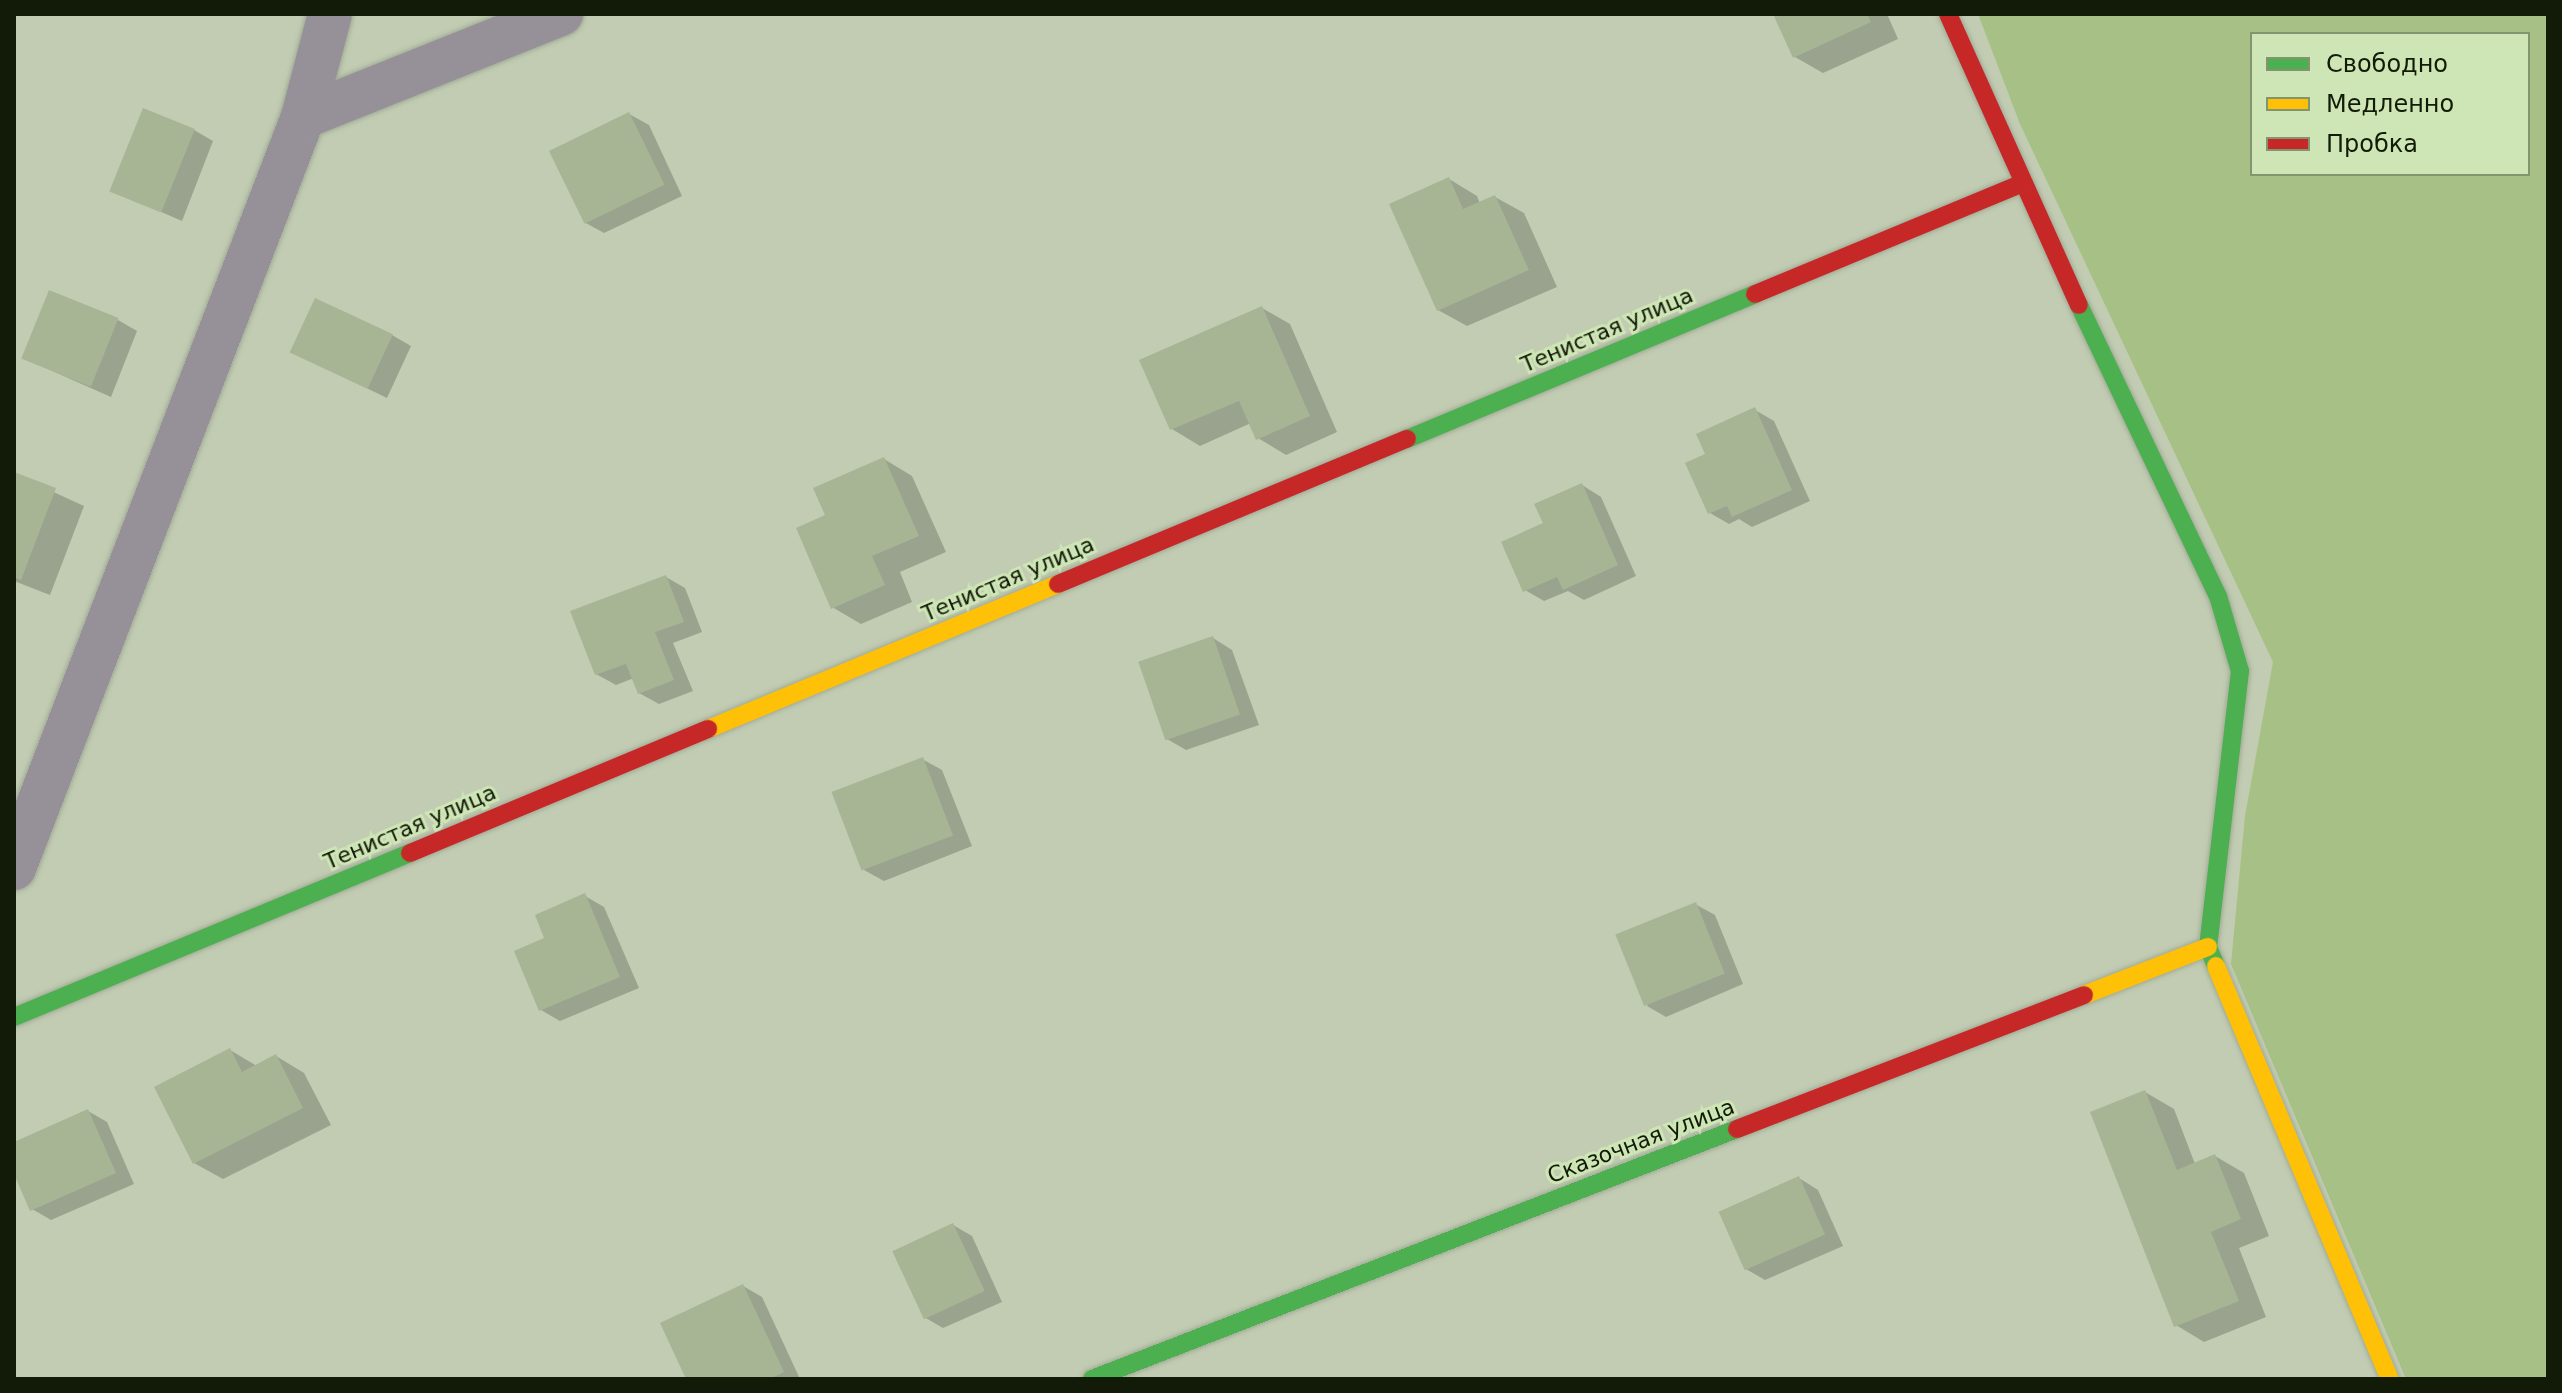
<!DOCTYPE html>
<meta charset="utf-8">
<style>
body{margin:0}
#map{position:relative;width:2562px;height:1393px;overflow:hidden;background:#c1ccb2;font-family:"DejaVu Sans",sans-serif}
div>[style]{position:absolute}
.green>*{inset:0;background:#a7c085}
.shadow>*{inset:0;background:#0003}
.building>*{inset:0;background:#a7b594;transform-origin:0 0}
.roads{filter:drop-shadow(0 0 2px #a1aa96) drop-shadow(0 0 2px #a1aa96)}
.street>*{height:44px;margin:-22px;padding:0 22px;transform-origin:22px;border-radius:22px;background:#969199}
.fast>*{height:18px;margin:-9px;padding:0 9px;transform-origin:9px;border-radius:9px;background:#4caf50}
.slow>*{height:18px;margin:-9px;padding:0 9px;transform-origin:9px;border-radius:9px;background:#ffc107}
.jam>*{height:18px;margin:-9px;padding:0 9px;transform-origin:9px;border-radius:9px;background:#c62828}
span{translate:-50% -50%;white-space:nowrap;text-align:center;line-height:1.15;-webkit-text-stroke:6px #cee5b5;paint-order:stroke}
.street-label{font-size:22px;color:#121a08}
.frame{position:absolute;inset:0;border:16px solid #121a08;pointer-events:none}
.legend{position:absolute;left:2250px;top:32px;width:280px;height:144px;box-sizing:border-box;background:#cee5b5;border:2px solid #839470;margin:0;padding:10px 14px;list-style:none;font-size:24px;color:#121a08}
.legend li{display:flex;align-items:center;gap:16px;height:40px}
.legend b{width:40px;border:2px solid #839470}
</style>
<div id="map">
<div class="green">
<div style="clip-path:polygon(evenodd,1978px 14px,2548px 14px,2548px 1379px,2406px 1379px,2231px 964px,2245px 816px,2273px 662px,2020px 124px,1978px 14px,2252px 34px,2528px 34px,2528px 174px,2252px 174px,2252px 34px)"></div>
</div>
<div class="shadow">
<div style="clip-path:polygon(1775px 14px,1887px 14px,1898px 39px,1823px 73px,1795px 57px)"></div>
<div style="clip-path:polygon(629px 114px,649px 125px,682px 196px,604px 233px,584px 222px)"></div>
<div style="clip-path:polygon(194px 130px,213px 141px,182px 221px,113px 191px)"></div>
<div style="clip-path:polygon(1449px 179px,1477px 196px,1480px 204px,1495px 197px,1524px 213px,1557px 287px,1467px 326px,1438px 310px)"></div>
<div style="clip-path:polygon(1262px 308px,1290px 324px,1337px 432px,1286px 455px,1258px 438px,1251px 423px,1200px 446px,1172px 429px)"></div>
<div style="clip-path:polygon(118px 320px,137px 331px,111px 397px,23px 358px)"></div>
<div style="clip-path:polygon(392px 335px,411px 346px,387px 398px,292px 352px)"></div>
<div style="clip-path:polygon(1755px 410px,1774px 421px,1810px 501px,1752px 527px,1739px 519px,1729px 524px,1710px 513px,1708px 455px)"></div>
<div style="clip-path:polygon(884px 459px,912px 476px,946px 552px,900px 572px,912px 602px,861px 624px,832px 607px,828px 516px)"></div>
<div style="clip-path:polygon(14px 474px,84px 506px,50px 595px,14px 581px)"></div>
<div style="clip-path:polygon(1582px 485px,1601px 497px,1636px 576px,1584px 600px,1568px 591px,1544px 601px,1525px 590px,1546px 524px)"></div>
<div style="clip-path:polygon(666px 577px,685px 588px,702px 632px,673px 643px,693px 691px,659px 704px,639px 693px,634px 678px,616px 685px,596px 674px)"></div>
<div style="clip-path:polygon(1213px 638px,1232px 650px,1259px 725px,1186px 750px,1167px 739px)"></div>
<div style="clip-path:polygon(922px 759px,942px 770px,972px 846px,884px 881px,864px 870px)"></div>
<div style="clip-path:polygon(585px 896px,604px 907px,639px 988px,560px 1021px,541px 1010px,547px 939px)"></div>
<div style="clip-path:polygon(1695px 904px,1715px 915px,1743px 984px,1666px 1017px,1647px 1006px)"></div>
<div style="clip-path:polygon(230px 1050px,257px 1066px,276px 1056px,304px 1073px,331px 1125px,223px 1179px,194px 1163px)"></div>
<div style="clip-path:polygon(2145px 1092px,2174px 1109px,2195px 1164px,2215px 1156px,2244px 1173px,2269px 1236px,2239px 1248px,2266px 1317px,2204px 1342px,2176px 1325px)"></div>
<div style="clip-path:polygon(88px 1111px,107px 1122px,134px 1184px,51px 1220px,32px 1209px,14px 1169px,14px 1144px)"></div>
<div style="clip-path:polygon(1799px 1178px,1818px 1190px,1843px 1246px,1765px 1280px,1746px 1269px)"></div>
<div style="clip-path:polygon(953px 1225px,972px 1236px,1002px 1302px,943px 1328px,924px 1317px)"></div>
<div style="clip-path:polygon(743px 1286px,762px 1297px,800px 1379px,688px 1379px)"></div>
</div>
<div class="building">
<div style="clip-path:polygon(1773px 14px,1867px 14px,1871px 22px,1793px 58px)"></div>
<div style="left:143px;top:108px;width:56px;height:90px;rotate:22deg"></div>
<div style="left:629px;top:112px;width:81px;height:89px;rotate:64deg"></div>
<div style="clip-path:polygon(1449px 177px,1463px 209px,1495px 195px,1529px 270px,1437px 311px,1389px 204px)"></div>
<div style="left:49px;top:290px;width:75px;height:74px;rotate:22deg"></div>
<div style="left:315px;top:298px;width:86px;height:60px;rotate:25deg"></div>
<div style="clip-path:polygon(1262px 306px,1310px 416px,1256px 440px,1239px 401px,1170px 430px,1139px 360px)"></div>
<div style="clip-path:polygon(1755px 407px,1792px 490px,1732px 517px,1727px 506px,1708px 514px,1685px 463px,1705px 454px,1696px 434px)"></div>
<div style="clip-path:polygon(884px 457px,919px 536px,872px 556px,885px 585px,831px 609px,796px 528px,825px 515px,813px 488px)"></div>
<div style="clip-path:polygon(14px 472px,56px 488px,21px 580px,14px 577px)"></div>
<div style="clip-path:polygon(1582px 483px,1618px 565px,1563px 590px,1557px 577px,1523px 592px,1501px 542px,1543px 523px,1534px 504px)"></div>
<div style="clip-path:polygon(666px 575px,684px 622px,655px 632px,674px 680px,638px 694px,626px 664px,595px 675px,570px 611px)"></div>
<div style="left:1213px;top:636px;width:83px;height:79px;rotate:71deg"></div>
<div style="left:923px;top:757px;width:84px;height:98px;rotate:69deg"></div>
<div style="clip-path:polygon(585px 893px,620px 977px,539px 1011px,514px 951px,544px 938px,535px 915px)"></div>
<div style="left:1696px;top:902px;width:77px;height:87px;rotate:68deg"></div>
<div style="clip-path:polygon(230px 1048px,242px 1072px,276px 1054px,303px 1108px,193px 1164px,154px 1087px)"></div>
<div style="clip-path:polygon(2145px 1090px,2177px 1170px,2215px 1154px,2241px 1219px,2211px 1232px,2239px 1301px,2174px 1327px,2090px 1112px)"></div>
<div style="clip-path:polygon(88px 1109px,116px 1173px,30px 1211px,14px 1174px,14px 1142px)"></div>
<div style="left:1799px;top:1176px;width:64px;height:88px;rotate:66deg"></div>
<div style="left:953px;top:1223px;width:75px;height:67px;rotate:65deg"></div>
<div style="clip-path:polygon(743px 1284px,784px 1372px,770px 1379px,686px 1379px,660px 1323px)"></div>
</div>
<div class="roads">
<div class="street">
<div style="left:303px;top:117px;width:278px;rotate:-21.8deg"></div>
<div style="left:14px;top:868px;width:805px;rotate:-68.95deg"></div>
<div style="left:303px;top:117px;width:106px;rotate:-75.3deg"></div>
</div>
<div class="fast">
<div style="left:2079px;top:305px;width:322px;rotate:64.5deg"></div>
<div style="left:2218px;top:596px;width:78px;rotate:73.7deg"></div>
<div style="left:2240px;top:671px;width:278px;rotate:96.6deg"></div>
<div style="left:2208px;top:947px;width:21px;rotate:67deg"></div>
<div style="left:1407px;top:439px;width:377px;rotate:-22.6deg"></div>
<div style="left:14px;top:1017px;width:429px;rotate:-22.5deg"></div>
<div style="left:1092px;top:1379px;width:692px;rotate:-21.19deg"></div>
</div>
<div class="slow">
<div style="left:708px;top:729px;width:379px;rotate:-22.5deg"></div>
<div style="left:2216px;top:966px;width:448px;rotate:67.2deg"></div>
<div style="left:2084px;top:995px;width:133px;rotate:-21.2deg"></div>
</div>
<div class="jam">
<div style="left:1948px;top:14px;width:319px;rotate:65.8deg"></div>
<div style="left:1755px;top:294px;width:288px;rotate:-22.5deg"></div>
<div style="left:1058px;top:584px;width:378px;rotate:-22.6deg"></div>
<div style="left:410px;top:853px;width:323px;rotate:-22.6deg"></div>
<div style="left:1737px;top:1129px;width:372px;rotate:-21.1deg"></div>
</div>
</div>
<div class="street-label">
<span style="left:1607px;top:330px;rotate:-23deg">Тенистая улица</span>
<span style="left:1008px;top:579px;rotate:-23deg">Тенистая улица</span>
<span style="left:410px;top:827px;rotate:-23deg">Тенистая улица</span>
<span style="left:1641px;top:1141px;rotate:-21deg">Сказочная улица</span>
</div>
<div class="frame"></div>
<ul class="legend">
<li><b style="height:10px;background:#4caf50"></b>Свободно</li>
<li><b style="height:10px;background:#ffc107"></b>Медленно</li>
<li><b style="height:10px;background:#c62828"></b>Пробка</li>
</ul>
</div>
